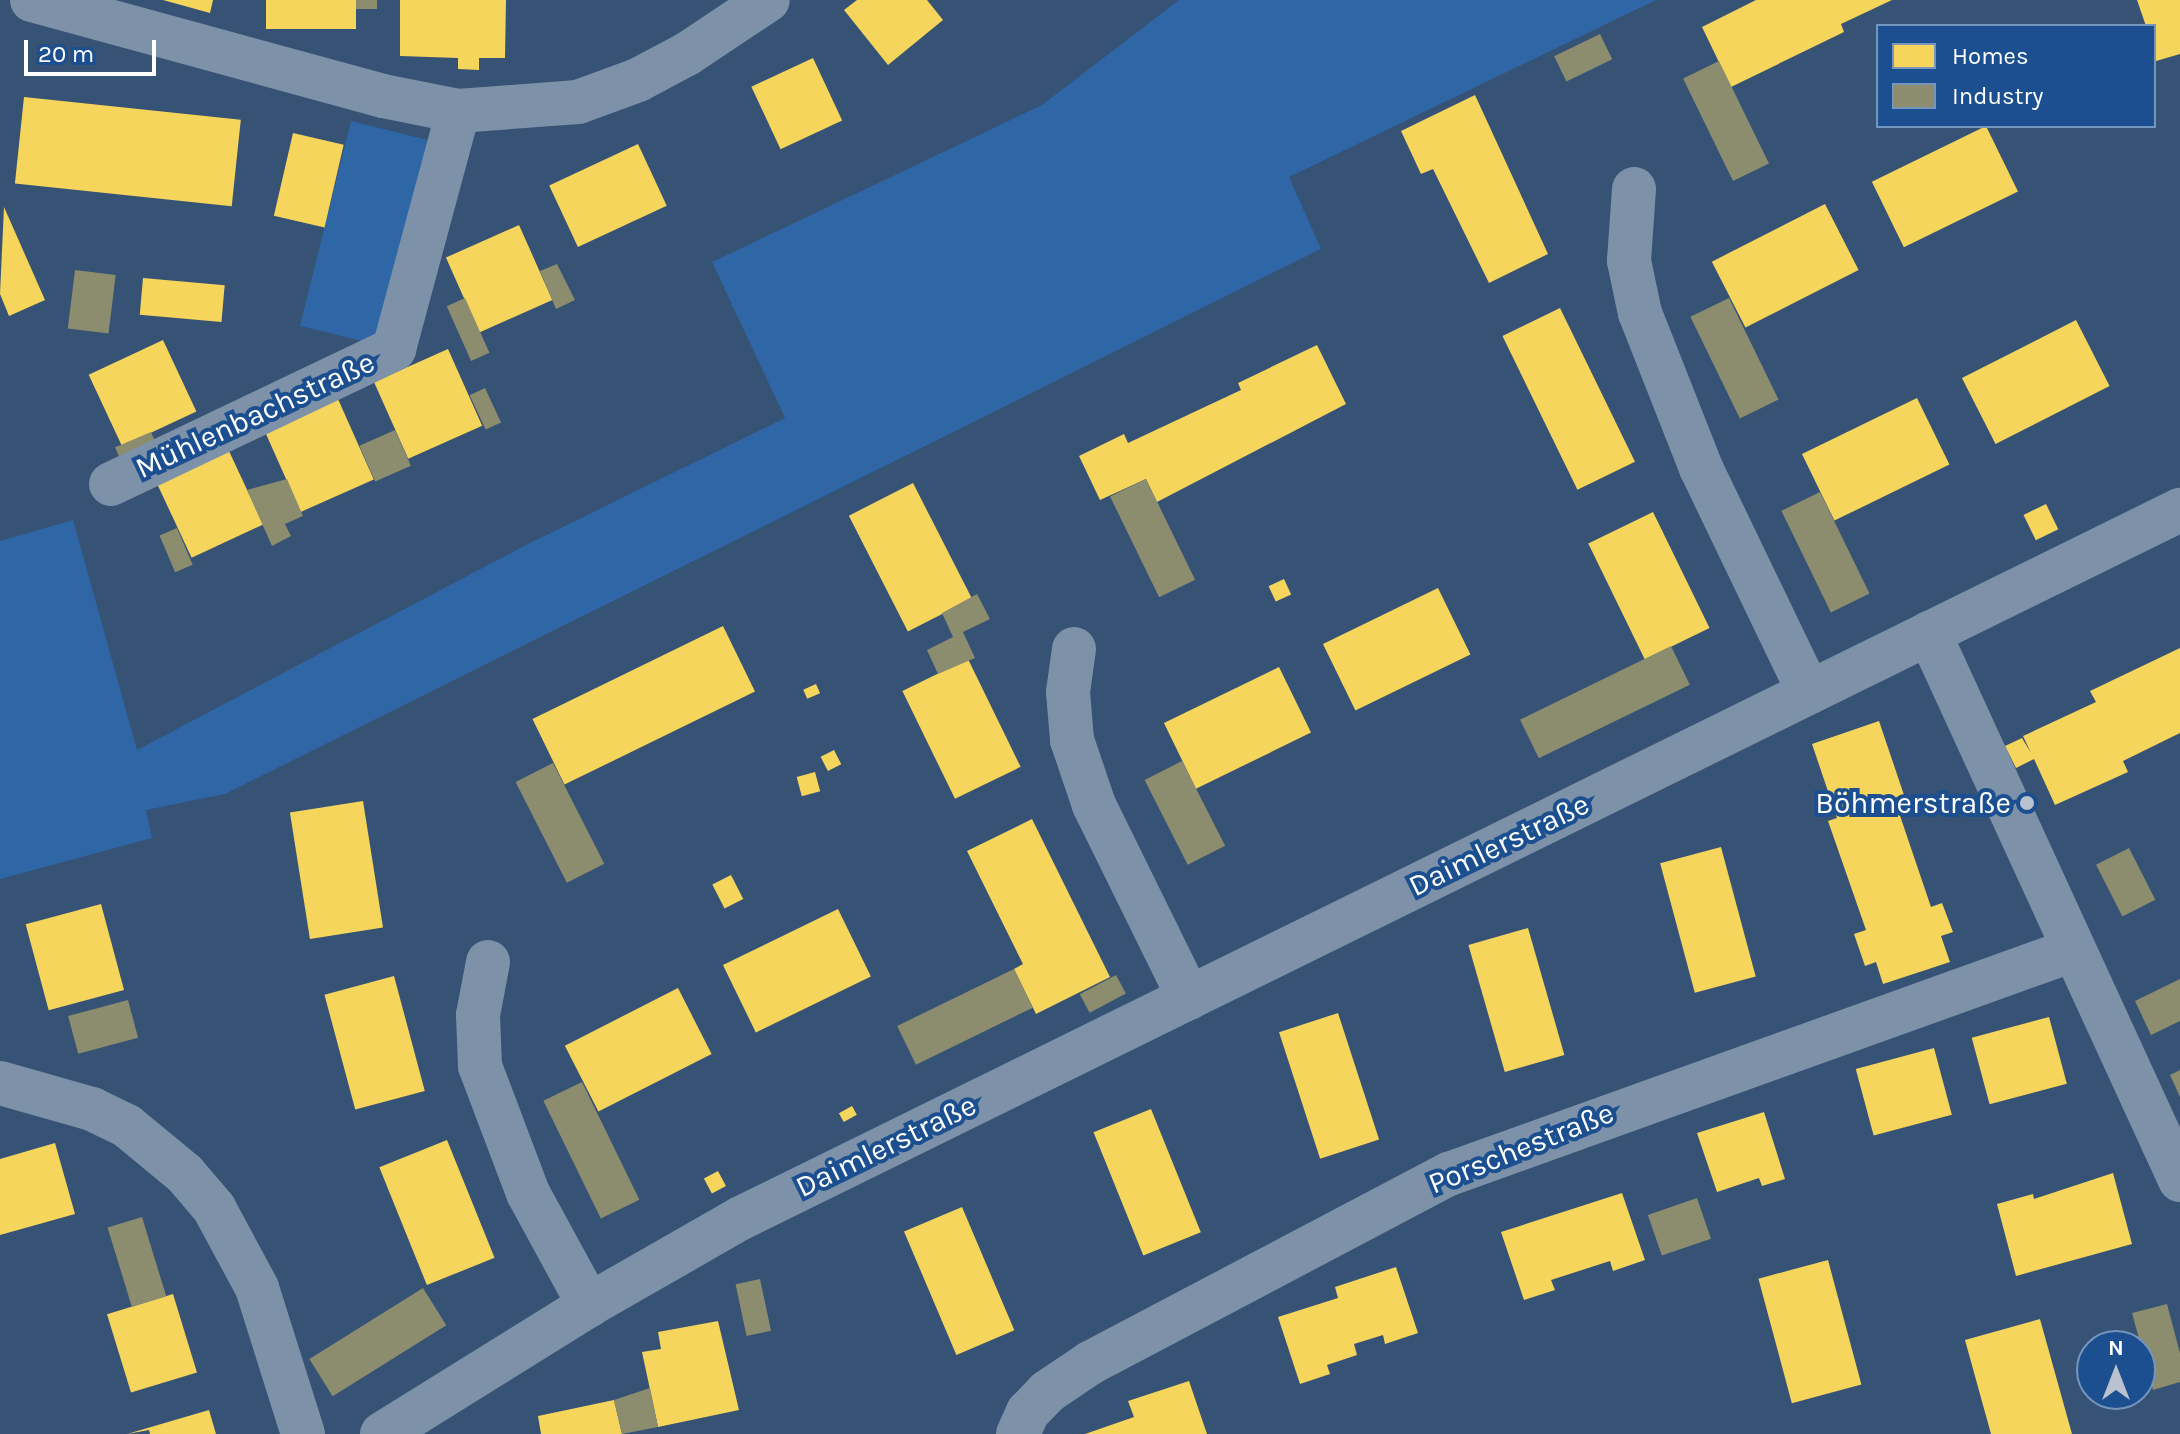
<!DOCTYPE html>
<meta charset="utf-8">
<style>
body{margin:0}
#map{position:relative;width:2180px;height:1434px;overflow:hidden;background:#365274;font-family:Karla,sans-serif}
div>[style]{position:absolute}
.green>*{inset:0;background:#2f66a5;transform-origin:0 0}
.homes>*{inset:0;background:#f6d55c;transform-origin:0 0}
.industry>*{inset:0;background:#8c8c6e;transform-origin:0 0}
.minor>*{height:44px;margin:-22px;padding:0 22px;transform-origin:22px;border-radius:22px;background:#7d92a8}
.dots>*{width:22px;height:22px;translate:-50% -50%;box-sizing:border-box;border:4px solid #1b4f8f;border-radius:50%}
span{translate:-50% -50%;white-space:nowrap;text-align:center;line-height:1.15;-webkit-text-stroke:8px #1b4f8f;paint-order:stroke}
.street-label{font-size:30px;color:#fff}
.poi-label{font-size:30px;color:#fff}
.right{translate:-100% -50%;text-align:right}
.legend{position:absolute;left:1876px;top:24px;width:280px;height:104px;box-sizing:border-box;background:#1b4f8f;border:2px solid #7695bc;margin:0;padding:10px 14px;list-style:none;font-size:24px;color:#fff}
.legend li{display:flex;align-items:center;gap:16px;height:40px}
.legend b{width:40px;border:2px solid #7695bc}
.north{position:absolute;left:2076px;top:1330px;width:80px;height:80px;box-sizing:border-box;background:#1b4f8f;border:2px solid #7695bc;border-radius:50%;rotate:0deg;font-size:22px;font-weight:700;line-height:32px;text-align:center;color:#fff}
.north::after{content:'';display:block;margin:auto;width:28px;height:36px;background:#b9c2ce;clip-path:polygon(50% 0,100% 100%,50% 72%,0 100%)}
.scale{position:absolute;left:24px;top:40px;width:132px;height:36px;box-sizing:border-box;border:4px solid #fff;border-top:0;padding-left:10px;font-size:24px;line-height:28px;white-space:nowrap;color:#fff;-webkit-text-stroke:6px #1b4f8f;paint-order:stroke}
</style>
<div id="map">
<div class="green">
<div style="clip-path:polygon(1179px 0,1656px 0,1289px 177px,1321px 249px,225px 794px,146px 810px,152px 838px,0 879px,0 541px,73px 520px,137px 750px,524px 546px,785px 418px,712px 262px,1042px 105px)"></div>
<div style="left:351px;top:121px;width:83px;height:211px;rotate:14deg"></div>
</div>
<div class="homes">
<div style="clip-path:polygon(163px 0,213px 0,210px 13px)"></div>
<div style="left:266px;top:0;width:90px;height:29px"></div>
<div style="clip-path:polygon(400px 0,506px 0,505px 58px,479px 58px,479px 70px,458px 69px,458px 58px,400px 56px)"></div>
<div style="clip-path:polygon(857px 0,927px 0,943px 20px,888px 65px,844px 10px)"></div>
<div style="clip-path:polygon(1756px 0,1892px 0,1841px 24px,1844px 32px,1731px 87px,1702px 27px)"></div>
<div style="clip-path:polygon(2137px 0,2180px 0,2180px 54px,2156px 61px,2154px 26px,2146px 26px)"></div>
<div style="left:813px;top:58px;width:69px;height:68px;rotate:65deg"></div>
<div style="clip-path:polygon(1475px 95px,1548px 254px,1489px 283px,1433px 169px,1421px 174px,1401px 131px)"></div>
<div style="left:24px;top:97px;width:218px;height:87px;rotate:6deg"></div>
<div style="left:1986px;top:126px;width:73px;height:127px;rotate:64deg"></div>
<div style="left:293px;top:133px;width:52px;height:85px;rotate:13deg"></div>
<div style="left:638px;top:144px;width:68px;height:98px;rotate:65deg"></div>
<div style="left:1825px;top:204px;width:74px;height:127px;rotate:63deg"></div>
<div style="clip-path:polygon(4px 207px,45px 300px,9px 316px,0 294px)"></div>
<div style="left:519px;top:225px;width:82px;height:80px;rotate:66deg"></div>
<div style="left:143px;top:278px;width:82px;height:37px;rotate:5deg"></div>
<div style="left:1560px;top:308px;width:171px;height:64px;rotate:64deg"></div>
<div style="left:2076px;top:320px;width:74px;height:128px;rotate:63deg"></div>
<div style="left:163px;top:340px;width:79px;height:82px;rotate:65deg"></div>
<div style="clip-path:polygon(1317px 345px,1346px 404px,1157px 502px,1146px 479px,1100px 500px,1079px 456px,1124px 434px,1128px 443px,1241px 390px,1238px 383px)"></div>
<div style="left:448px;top:349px;width:84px;height:81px;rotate:66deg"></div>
<div style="left:1917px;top:398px;width:74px;height:128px;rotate:64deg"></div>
<div style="left:338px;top:399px;width:88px;height:80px;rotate:66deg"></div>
<div style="left:229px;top:451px;width:81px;height:79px;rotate:65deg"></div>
<div style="left:913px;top:483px;width:130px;height:72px;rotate:63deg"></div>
<div style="left:2046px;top:504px;width:28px;height:25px;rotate:64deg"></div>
<div style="left:1653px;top:512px;width:129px;height:72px;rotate:64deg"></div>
<div style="left:1284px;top:579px;width:17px;height:17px;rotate:65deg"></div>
<div style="left:1438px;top:588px;width:74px;height:128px;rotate:64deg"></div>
<div style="left:723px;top:626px;width:73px;height:212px;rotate:64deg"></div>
<div style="clip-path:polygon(2180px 648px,2180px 733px,2123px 761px,2128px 772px,2055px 805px,2034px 759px,2016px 768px,2005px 746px,2022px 738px,2031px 753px,2023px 736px,2096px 702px,2090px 691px)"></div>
<div style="left:968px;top:659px;width:120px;height:73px;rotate:64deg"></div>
<div style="left:1279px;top:667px;width:73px;height:128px;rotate:64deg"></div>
<div style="left:816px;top:684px;width:10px;height:14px;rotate:66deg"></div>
<div style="clip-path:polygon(1879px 721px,1904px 795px,1894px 798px,1931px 907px,1942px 903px,1953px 932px,1941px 936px,1950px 962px,1883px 984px,1876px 962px,1865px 966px,1854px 934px,1866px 930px,1828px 821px,1837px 818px,1812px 744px)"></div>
<div style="left:834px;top:750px;width:16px;height:15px;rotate:63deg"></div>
<div style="left:815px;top:772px;width:20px;height:19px;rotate:75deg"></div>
<div style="left:363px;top:801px;width:128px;height:74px;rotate:81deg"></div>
<div style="clip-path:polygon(1032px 819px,1110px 977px,1036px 1014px,1014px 969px,1023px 964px,967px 851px)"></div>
<div style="left:1721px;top:847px;width:134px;height:63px;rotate:75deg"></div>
<div style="left:731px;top:875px;width:27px;height:21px;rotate:63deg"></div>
<div style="left:101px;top:904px;width:89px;height:78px;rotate:75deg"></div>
<div style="left:838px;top:909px;width:75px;height:128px;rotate:64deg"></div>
<div style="left:1528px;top:928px;width:132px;height:62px;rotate:74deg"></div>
<div style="left:394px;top:976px;width:119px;height:72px;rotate:75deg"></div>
<div style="left:678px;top:988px;width:74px;height:127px;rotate:63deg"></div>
<div style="left:1338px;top:1013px;width:133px;height:62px;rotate:72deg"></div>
<div style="left:2049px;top:1017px;width:69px;height:80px;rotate:75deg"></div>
<div style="left:1934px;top:1048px;width:69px;height:81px;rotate:75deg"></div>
<div style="left:852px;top:1106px;width:10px;height:15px;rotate:61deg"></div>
<div style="left:1151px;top:1109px;width:133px;height:62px;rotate:68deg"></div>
<div style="clip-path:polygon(1764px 1112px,1785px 1179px,1762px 1186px,1759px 1178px,1717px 1192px,1697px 1133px)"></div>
<div style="left:447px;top:1140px;width:127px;height:73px;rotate:68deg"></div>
<div style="clip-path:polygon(55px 1143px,75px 1214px,0 1235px,0 1159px)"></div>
<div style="left:718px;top:1171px;width:17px;height:16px;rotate:62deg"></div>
<div style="clip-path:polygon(2113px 1173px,2132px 1244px,2016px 1276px,1997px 1204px,2033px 1194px,2034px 1199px)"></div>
<div style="clip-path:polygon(1622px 1193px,1645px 1260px,1613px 1271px,1610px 1261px,1582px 1270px,1551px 1280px,1555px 1290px,1524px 1300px,1501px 1232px)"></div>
<div style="left:962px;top:1207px;width:134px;height:63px;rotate:67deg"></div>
<div style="left:1828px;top:1260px;width:129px;height:72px;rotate:75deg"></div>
<div style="clip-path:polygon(1396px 1267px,1418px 1333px,1385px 1344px,1383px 1335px,1354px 1344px,1357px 1355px,1327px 1365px,1330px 1374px,1300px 1384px,1278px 1317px,1338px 1298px,1335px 1287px)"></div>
<div style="left:173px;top:1294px;width:82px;height:69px;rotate:73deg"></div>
<div style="clip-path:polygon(2040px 1319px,2072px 1434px,1991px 1434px,1965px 1340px)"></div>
<div style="clip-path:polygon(718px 1321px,739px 1410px,658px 1427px,642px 1352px,661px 1349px,658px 1332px)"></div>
<div style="clip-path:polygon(1189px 1381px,1207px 1434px,1085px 1434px,1134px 1417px,1128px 1401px)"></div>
<div style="clip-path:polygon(614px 1400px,622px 1434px,541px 1434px,538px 1416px)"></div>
<div style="clip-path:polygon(209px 1410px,216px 1434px,150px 1434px,149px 1430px,127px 1434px)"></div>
</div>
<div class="industry">
<div style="left:356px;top:0;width:21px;height:9px"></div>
<div style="left:1600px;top:34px;width:28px;height:51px;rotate:64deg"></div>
<div style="left:1719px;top:61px;width:114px;height:40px;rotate:64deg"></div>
<div style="clip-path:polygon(557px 264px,575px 300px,556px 309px,540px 271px)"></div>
<div style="left:75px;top:270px;width:41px;height:59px;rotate:7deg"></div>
<div style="left:465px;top:298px;width:60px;height:20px;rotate:66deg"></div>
<div style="left:1729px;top:298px;width:113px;height:43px;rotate:64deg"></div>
<div style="left:485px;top:388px;width:38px;height:17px;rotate:65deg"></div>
<div style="left:395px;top:430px;width:39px;height:39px;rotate:66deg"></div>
<div style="left:151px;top:432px;width:21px;height:39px;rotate:67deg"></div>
<div style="clip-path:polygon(287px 479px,303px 516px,285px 524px,291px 536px,272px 546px,247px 490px)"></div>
<div style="left:1146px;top:479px;width:112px;height:40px;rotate:64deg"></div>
<div style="left:1820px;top:492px;width:113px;height:43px;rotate:64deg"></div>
<div style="left:177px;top:528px;width:40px;height:19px;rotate:67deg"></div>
<div style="clip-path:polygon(977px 594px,990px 619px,963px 632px,975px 658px,938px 674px,927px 650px,953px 637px,942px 613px)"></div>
<div style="left:1671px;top:646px;width:43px;height:168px;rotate:64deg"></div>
<div style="left:1182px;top:761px;width:95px;height:42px;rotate:63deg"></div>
<div style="left:553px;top:763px;width:113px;height:42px;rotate:63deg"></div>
<div style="left:2129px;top:848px;width:58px;height:37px;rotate:63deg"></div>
<div style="left:1014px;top:969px;width:43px;height:130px;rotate:64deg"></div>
<div style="left:1116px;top:975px;width:21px;height:41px;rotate:62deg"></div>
<div style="clip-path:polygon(2180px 979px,2180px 1021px,2151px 1035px,2135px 1001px)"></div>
<div style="left:128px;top:1000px;width:39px;height:62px;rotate:75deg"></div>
<div style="clip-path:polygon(2180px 1070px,2180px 1097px,2170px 1075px)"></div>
<div style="left:582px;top:1082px;width:131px;height:43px;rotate:64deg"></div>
<div style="left:1697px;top:1198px;width:43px;height:52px;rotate:71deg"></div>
<div style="left:142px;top:1217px;width:83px;height:36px;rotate:73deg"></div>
<div style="left:760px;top:1279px;width:53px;height:25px;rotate:78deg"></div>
<div style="left:423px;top:1288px;width:44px;height:134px;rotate:58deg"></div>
<div style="clip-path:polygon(2167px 1304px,2180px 1353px,2180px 1382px,2153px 1390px,2132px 1313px)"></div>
<div style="clip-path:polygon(650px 1388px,658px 1427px,622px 1434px,614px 1400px)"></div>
</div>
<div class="minor">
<div style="left:32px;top:0;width:364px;rotate:15.3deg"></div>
<div style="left:383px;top:96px;width:76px;rotate:11.3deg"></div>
<div style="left:458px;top:111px;width:120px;rotate:-4.3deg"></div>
<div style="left:578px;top:102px;width:64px;rotate:-20.1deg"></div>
<div style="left:638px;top:80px;width:55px;rotate:-28deg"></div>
<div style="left:687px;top:54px;width:97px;rotate:-33.7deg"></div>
<div style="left:1634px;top:189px;width:72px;rotate:94deg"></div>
<div style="left:1629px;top:261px;width:53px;rotate:78.1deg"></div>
<div style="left:1640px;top:313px;width:167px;rotate:68.5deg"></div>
<div style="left:1701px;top:468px;width:249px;rotate:64.3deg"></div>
<div style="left:111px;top:484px;width:314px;rotate:-25.5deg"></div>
<div style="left:394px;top:349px;width:246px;rotate:-74.9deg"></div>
<div style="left:1929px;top:633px;width:602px;rotate:65.35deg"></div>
<div style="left:1074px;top:649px;width:43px;rotate:97.9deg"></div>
<div style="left:1068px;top:692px;width:48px;rotate:85.2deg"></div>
<div style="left:1072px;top:740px;width:69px;rotate:71.3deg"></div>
<div style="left:1094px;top:805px;width:215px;rotate:63.8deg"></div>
<div style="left:488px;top:962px;width:54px;rotate:100.7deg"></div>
<div style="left:478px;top:1015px;width:51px;rotate:87.8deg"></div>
<div style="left:480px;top:1066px;width:136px;rotate:69.3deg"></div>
<div style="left:528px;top:1193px;width:128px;rotate:61.4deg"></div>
<div style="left:0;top:1083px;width:96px;rotate:15.8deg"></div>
<div style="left:92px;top:1109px;width:39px;rotate:26deg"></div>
<div style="left:127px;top:1126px;width:75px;rotate:39.6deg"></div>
<div style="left:185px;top:1174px;width:45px;rotate:49.5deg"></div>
<div style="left:214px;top:1208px;width:91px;rotate:61.7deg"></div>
<div style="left:257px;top:1288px;width:153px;rotate:72.5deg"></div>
<div style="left:382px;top:1434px;width:244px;rotate:-31.9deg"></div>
<div style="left:589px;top:1305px;width:175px;rotate:-29.8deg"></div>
<div style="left:741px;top:1218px;width:1604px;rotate:-26.2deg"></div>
<div style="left:1018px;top:1434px;width:24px;rotate:-66deg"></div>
<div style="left:1028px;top:1412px;width:28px;rotate:-46deg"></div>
<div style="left:1047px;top:1392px;width:52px;rotate:-34deg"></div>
<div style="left:1090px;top:1363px;width:406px;rotate:-27.8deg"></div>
<div style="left:1449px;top:1174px;width:663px;rotate:-19.75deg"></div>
</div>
<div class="dots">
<div style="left:2027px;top:803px;background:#b9c2ce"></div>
</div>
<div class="street-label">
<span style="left:255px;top:415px;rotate:-25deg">Mühlenbachstraße</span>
<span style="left:1499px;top:845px;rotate:-26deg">Daimlerstraße</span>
<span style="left:886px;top:1146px;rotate:-26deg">Daimlerstraße</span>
<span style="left:1521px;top:1148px;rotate:-22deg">Porschestraße</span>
</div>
<div class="poi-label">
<span class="right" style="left:2011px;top:803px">Böhmerstraße</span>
</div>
<ul class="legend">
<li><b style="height:22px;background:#f6d55c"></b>Homes</li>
<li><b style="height:22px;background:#8c8c6e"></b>Industry</li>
</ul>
<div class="north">N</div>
<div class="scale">20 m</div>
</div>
